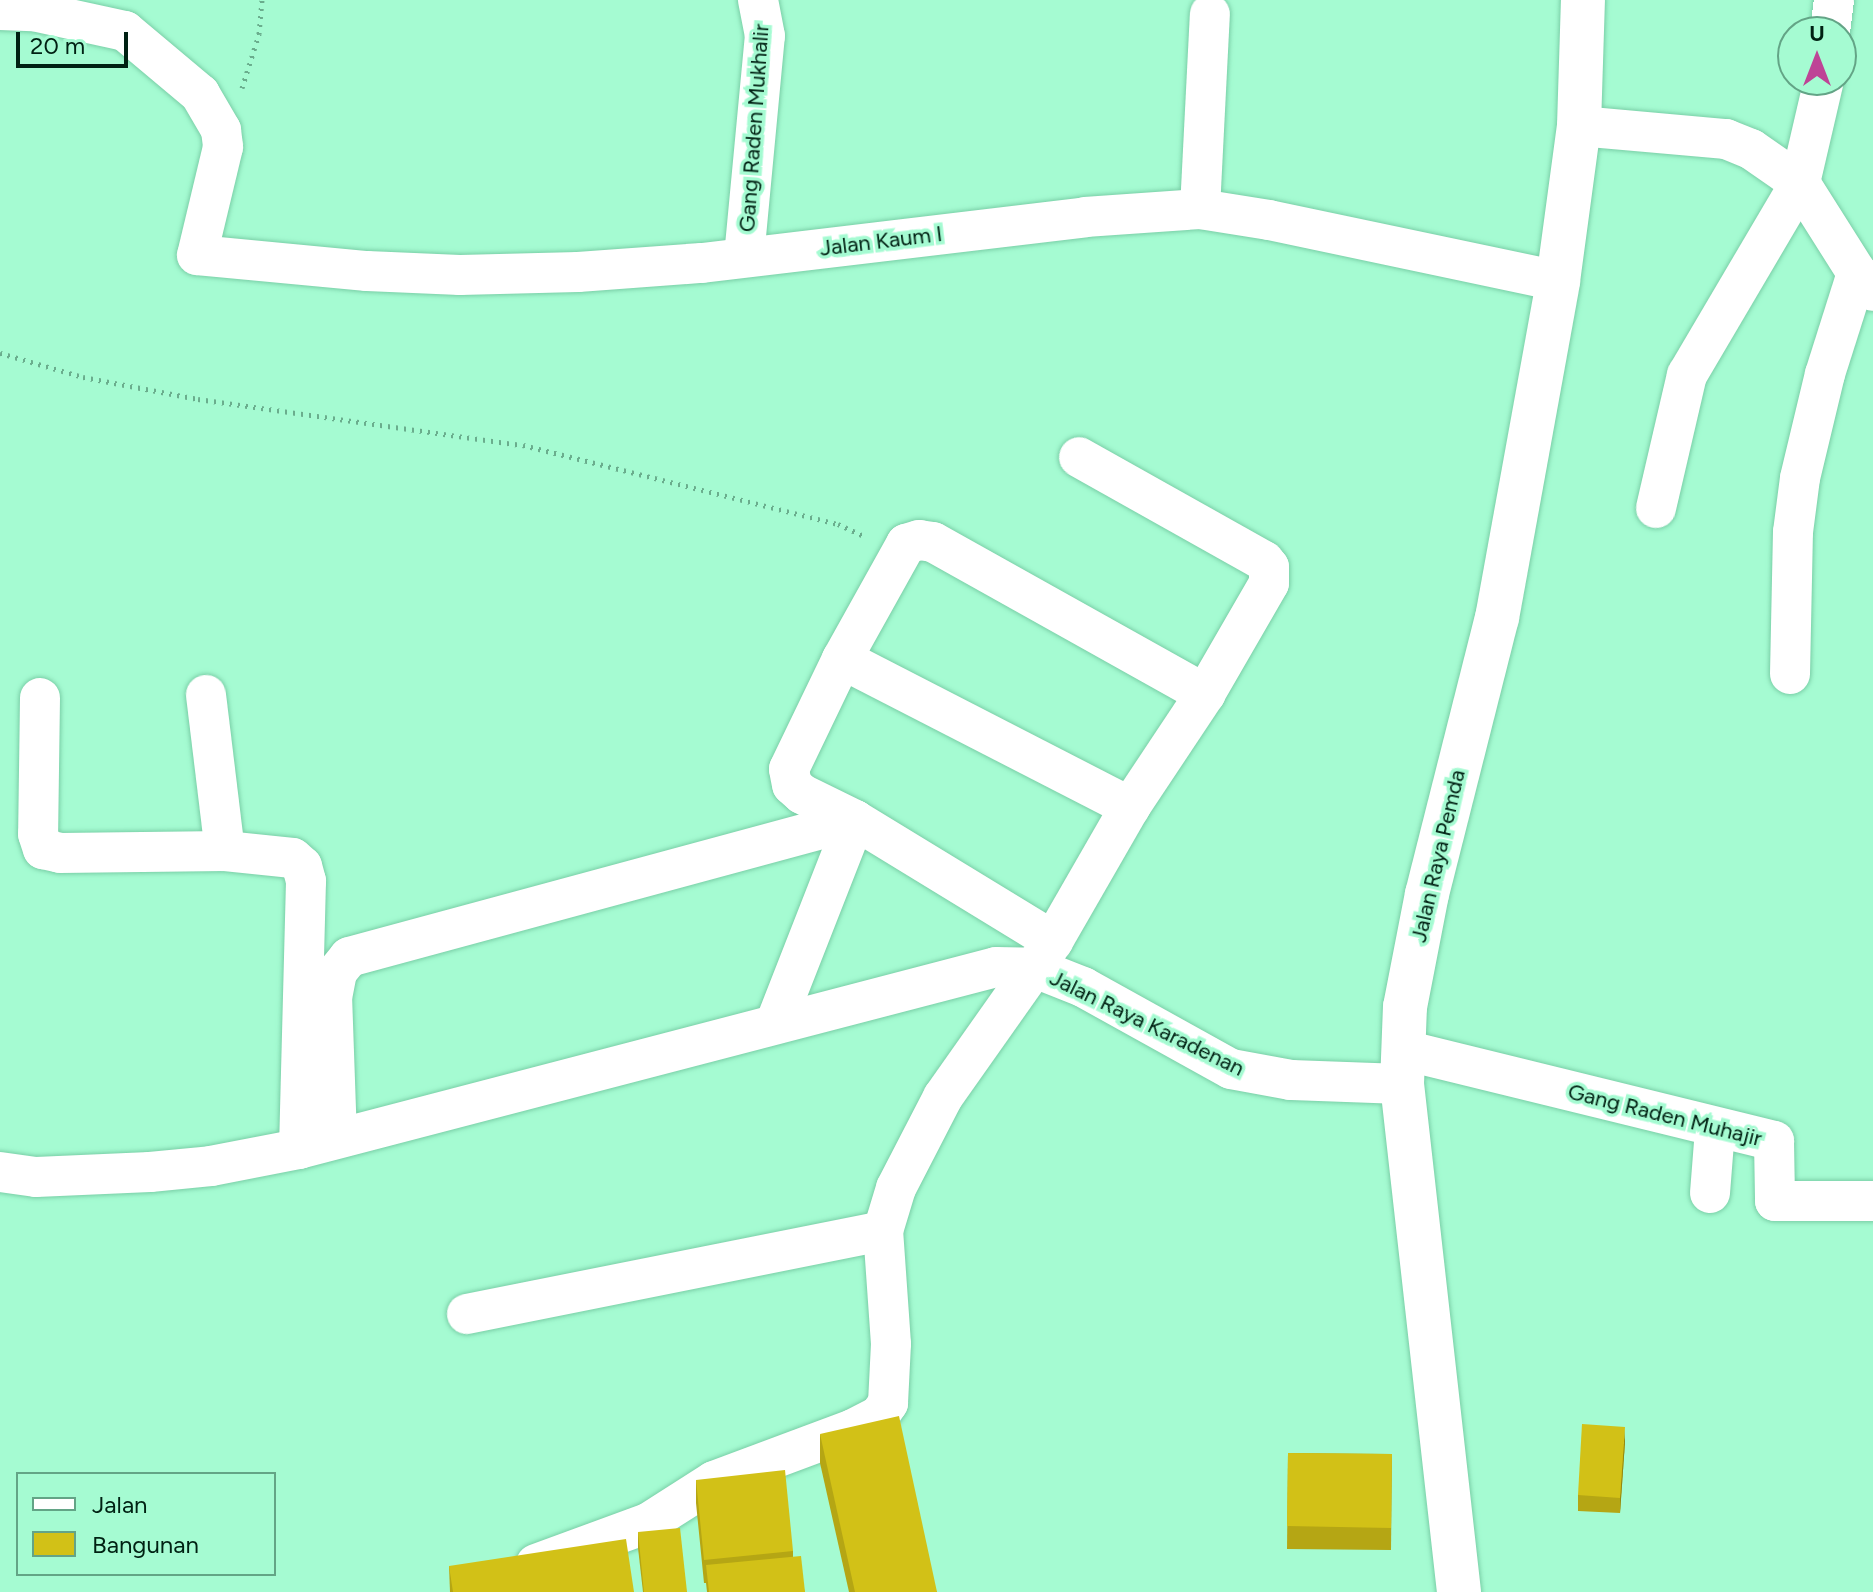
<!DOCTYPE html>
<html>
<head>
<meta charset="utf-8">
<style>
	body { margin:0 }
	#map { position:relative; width:1873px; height:1592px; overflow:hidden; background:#a5fbd2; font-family:Figtree,sans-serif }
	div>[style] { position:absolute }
	.path>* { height:5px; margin-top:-2.5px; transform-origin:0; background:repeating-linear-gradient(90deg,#6aad8d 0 2px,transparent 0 8px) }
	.roads { filter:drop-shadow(0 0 2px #7acfa7) drop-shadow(0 0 2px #7acfa7) }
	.minor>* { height:40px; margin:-20px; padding:0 20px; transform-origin:20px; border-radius:20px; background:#fff }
	.major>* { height:44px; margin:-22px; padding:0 22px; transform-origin:22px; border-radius:22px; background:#fff }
	.wall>* { inset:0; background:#b5a614 }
	.shaded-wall>* { inset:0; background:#938710 }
	.building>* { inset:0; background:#d2c117 }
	span { translate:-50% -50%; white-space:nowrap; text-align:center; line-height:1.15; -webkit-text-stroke:7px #a5fbd2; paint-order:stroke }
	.street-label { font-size:22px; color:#002113 }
	.legend { position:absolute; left:16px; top:1472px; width:260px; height:104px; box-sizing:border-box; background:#a5fbd2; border:2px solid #63a486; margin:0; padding:10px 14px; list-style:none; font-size:24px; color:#002113 }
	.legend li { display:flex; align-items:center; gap:16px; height:40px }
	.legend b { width:40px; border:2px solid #63a486 }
	.north { position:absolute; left:1777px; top:16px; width:80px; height:80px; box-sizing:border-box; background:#a5fbd2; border:2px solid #63a486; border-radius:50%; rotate:0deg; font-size:22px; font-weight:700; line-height:32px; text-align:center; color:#002113 }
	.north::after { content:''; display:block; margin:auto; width:28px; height:36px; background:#be4496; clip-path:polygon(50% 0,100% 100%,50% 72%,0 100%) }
	.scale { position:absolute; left:16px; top:32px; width:112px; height:36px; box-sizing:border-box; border:4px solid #002113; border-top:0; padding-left:10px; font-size:24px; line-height:28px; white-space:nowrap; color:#002113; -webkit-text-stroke:6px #a5fbd2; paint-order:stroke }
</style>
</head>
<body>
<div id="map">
	<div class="path">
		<div style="left:242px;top:88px;width:57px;rotate:-72.5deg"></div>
		<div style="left:259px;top:34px;width:34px;rotate:-85deg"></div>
		<div style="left:0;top:353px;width:86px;rotate:16.1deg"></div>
		<div style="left:83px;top:377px;width:117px;rotate:10.8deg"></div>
		<div style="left:198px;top:399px;width:328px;rotate:8.1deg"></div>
		<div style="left:523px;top:445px;width:325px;rotate:14.1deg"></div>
		<div style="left:838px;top:524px;width:31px;rotate:25deg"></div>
	</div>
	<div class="roads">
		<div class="minor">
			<div style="left:0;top:10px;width:33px;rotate:2deg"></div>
			<div style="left:33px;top:11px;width:94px;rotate:12.3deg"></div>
			<div style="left:125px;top:31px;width:98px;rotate:40deg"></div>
			<div style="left:200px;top:94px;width:42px;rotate:59.7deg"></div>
			<div style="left:221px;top:130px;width:17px;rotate:83deg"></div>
			<div style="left:223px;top:147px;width:111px;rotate:103.5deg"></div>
			<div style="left:197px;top:255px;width:171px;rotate:5.4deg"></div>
			<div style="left:367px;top:271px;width:93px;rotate:2.5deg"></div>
			<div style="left:460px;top:275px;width:118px;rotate:-1.5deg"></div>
			<div style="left:578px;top:272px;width:124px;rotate:-4.2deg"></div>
			<div style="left:702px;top:263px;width:386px;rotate:-6.8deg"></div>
			<div style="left:1085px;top:217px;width:115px;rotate:-4deg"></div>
			<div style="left:1200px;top:209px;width:70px;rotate:9.1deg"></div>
			<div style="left:1269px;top:220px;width:295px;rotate:11.9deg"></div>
			<div style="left:1830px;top:32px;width:32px;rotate:-83deg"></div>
			<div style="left:1579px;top:126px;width:148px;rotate:5.1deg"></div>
			<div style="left:1726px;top:139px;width:27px;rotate:22deg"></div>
			<div style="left:1751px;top:149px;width:60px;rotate:34.8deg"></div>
			<div style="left:1800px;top:183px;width:107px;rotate:57.7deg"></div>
			<div style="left:1857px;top:273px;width:24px;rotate:48deg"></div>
			<div style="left:1200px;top:209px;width:195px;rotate:-87.1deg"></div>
			<div style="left:744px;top:257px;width:222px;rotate:-84.6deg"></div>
			<div style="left:765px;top:36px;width:37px;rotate:-101deg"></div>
			<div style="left:1656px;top:508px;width:137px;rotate:-76.9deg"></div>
			<div style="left:1687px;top:375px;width:223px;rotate:-59.5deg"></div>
			<div style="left:1800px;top:183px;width:106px;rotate:-76.9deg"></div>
			<div style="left:842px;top:659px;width:324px;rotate:27.2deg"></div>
			<div style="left:1790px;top:674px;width:142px;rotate:-88.8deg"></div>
			<div style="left:1793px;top:532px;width:54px;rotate:-82.6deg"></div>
			<div style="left:1800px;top:478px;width:107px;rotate:-76.5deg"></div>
			<div style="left:1825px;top:374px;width:106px;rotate:-72.4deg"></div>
			<div style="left:206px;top:695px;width:157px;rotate:83.1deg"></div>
			<div style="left:40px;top:698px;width:136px;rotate:90.8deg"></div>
			<div style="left:38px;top:834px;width:16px;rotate:72deg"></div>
			<div style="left:43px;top:849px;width:17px;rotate:13deg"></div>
			<div style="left:60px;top:853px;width:165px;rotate:-0.7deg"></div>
			<div style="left:225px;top:851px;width:68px;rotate:5.9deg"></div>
			<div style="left:293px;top:858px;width:12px;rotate:42deg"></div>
			<div style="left:302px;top:866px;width:16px;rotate:75deg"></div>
			<div style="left:306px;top:881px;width:268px;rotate:91.5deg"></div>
			<div style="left:775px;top:1024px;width:219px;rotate:-68.6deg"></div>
			<div style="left:855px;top:820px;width:59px;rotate:-153.9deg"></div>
			<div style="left:802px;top:794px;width:13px;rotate:-138deg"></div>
			<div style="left:792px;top:785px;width:16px;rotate:-101deg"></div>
			<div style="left:789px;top:769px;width:122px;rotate:-64.3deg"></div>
			<div style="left:842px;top:659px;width:132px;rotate:-60.9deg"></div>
			<div style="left:906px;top:544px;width:14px;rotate:-17deg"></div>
			<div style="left:919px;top:540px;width:14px;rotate:8deg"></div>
			<div style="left:933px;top:542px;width:312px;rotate:29.2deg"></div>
			<div style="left:1404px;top:1050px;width:381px;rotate:13.8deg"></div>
			<div style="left:1774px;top:1141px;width:60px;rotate:89deg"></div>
			<div style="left:1775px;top:1201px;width:98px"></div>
			<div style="left:337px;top:1138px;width:140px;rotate:-92deg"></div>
			<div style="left:332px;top:998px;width:26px;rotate:-79deg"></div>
			<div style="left:337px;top:972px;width:19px;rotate:-51deg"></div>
			<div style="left:349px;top:957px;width:524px;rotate:-15.15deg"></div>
			<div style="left:855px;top:820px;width:232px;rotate:31.4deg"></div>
			<div style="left:0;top:1172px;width:36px;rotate:8deg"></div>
			<div style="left:36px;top:1177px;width:114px;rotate:-2.5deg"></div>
			<div style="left:150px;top:1172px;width:61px;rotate:-5.6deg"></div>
			<div style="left:211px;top:1166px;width:90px;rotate:-10.9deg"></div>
			<div style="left:299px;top:1149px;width:720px;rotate:-14.63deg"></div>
			<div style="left:996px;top:967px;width:39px;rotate:1deg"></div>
			<div style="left:1035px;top:968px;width:52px;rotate:21.6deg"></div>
			<div style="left:1083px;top:987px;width:169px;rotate:29deg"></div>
			<div style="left:1231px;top:1069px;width:61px;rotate:10.4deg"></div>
			<div style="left:1291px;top:1080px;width:111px;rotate:2.1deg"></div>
			<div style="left:1710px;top:1193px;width:64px;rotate:-85.5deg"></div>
			<div style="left:467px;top:1314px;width:424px;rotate:-11.3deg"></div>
			<div style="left:536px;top:1564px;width:119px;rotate:-20.1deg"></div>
			<div style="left:648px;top:1523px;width:78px;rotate:-32.5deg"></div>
			<div style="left:714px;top:1481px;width:148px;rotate:-20.5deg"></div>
			<div style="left:853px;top:1429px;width:29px;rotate:-27deg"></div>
			<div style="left:879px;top:1416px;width:16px;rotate:-55deg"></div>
			<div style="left:888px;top:1403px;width:59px;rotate:-87.1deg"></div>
			<div style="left:891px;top:1344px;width:113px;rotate:-94deg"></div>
			<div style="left:883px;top:1231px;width:45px;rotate:-73.2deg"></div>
			<div style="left:896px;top:1188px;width:102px;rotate:-62.7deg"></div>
			<div style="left:943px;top:1097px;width:191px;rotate:-54.8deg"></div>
			<div style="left:1053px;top:941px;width:155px;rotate:-60.1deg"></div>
			<div style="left:1130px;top:807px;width:136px;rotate:-56.4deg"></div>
			<div style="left:1205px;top:694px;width:128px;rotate:-60deg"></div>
			<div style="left:1269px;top:583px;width:16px;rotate:-90deg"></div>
			<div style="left:1269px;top:567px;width:8px;rotate:-130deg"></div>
			<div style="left:1264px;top:561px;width:212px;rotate:-150.7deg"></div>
		</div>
		<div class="major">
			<div style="left:1459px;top:1592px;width:511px;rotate:-96.4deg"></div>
			<div style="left:1402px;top:1084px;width:77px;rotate:-87.8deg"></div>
			<div style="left:1405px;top:1007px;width:115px;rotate:-79deg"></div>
			<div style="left:1427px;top:894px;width:285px;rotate:-75.8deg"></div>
			<div style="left:1497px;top:618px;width:342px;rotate:-79.7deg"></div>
			<div style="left:1558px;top:281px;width:156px;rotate:-82.3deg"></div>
			<div style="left:1579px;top:126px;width:126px;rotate:-88.2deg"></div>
		</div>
	</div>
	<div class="wall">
		<div style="clip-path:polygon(820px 1434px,937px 1592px,849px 1592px,820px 1463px)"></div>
		<div style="clip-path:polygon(1625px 1442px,1620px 1513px,1578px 1511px,1578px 1495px)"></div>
		<div style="clip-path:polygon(1288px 1453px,1392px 1454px,1391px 1550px,1287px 1549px)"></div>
		<div style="clip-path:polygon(696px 1480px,793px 1551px,793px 1557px,805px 1592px,707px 1592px,706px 1583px,704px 1583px,696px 1503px)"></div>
		<div style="clip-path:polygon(638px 1532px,687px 1592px,643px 1592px,638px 1548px)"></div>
		<div style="clip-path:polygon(449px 1566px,634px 1592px,450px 1592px)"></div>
	</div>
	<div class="shaded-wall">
		<div style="clip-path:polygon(1625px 1427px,1625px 1442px,1620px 1513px,1620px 1498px)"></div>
	</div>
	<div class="building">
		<div style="clip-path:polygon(899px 1416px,937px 1592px,855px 1592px,820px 1434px)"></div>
		<div style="clip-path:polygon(1582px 1424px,1625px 1427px,1620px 1498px,1578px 1495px)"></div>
		<div style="clip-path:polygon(1288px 1453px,1392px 1454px,1391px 1528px,1287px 1526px)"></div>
		<div style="clip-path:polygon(785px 1470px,793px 1551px,704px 1560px,696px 1480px)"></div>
		<div style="clip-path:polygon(680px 1528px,687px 1592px,644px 1592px,638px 1532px)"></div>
		<div style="clip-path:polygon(626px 1539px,634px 1592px,453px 1592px,449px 1566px)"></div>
		<div style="clip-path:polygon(801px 1556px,805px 1592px,709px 1592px,706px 1565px)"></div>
	</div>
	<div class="street-label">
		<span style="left:754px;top:128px;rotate:-86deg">Gang Raden Mukhalir</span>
		<span style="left:881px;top:241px;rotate:-7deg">Jalan Kaum I</span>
		<span style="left:1438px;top:856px;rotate:-77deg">Jalan Raya Pemda</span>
		<span style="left:1147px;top:1023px;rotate:26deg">Jalan Raya Karadenan</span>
		<span style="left:1665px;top:1115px;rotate:14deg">Gang Raden Muhajir</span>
	</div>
	<ul class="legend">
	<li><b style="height:10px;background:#fff"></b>Jalan</li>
	<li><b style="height:22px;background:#d2c117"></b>Bangunan</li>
	</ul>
	<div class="north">U</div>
	<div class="scale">20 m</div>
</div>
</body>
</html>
